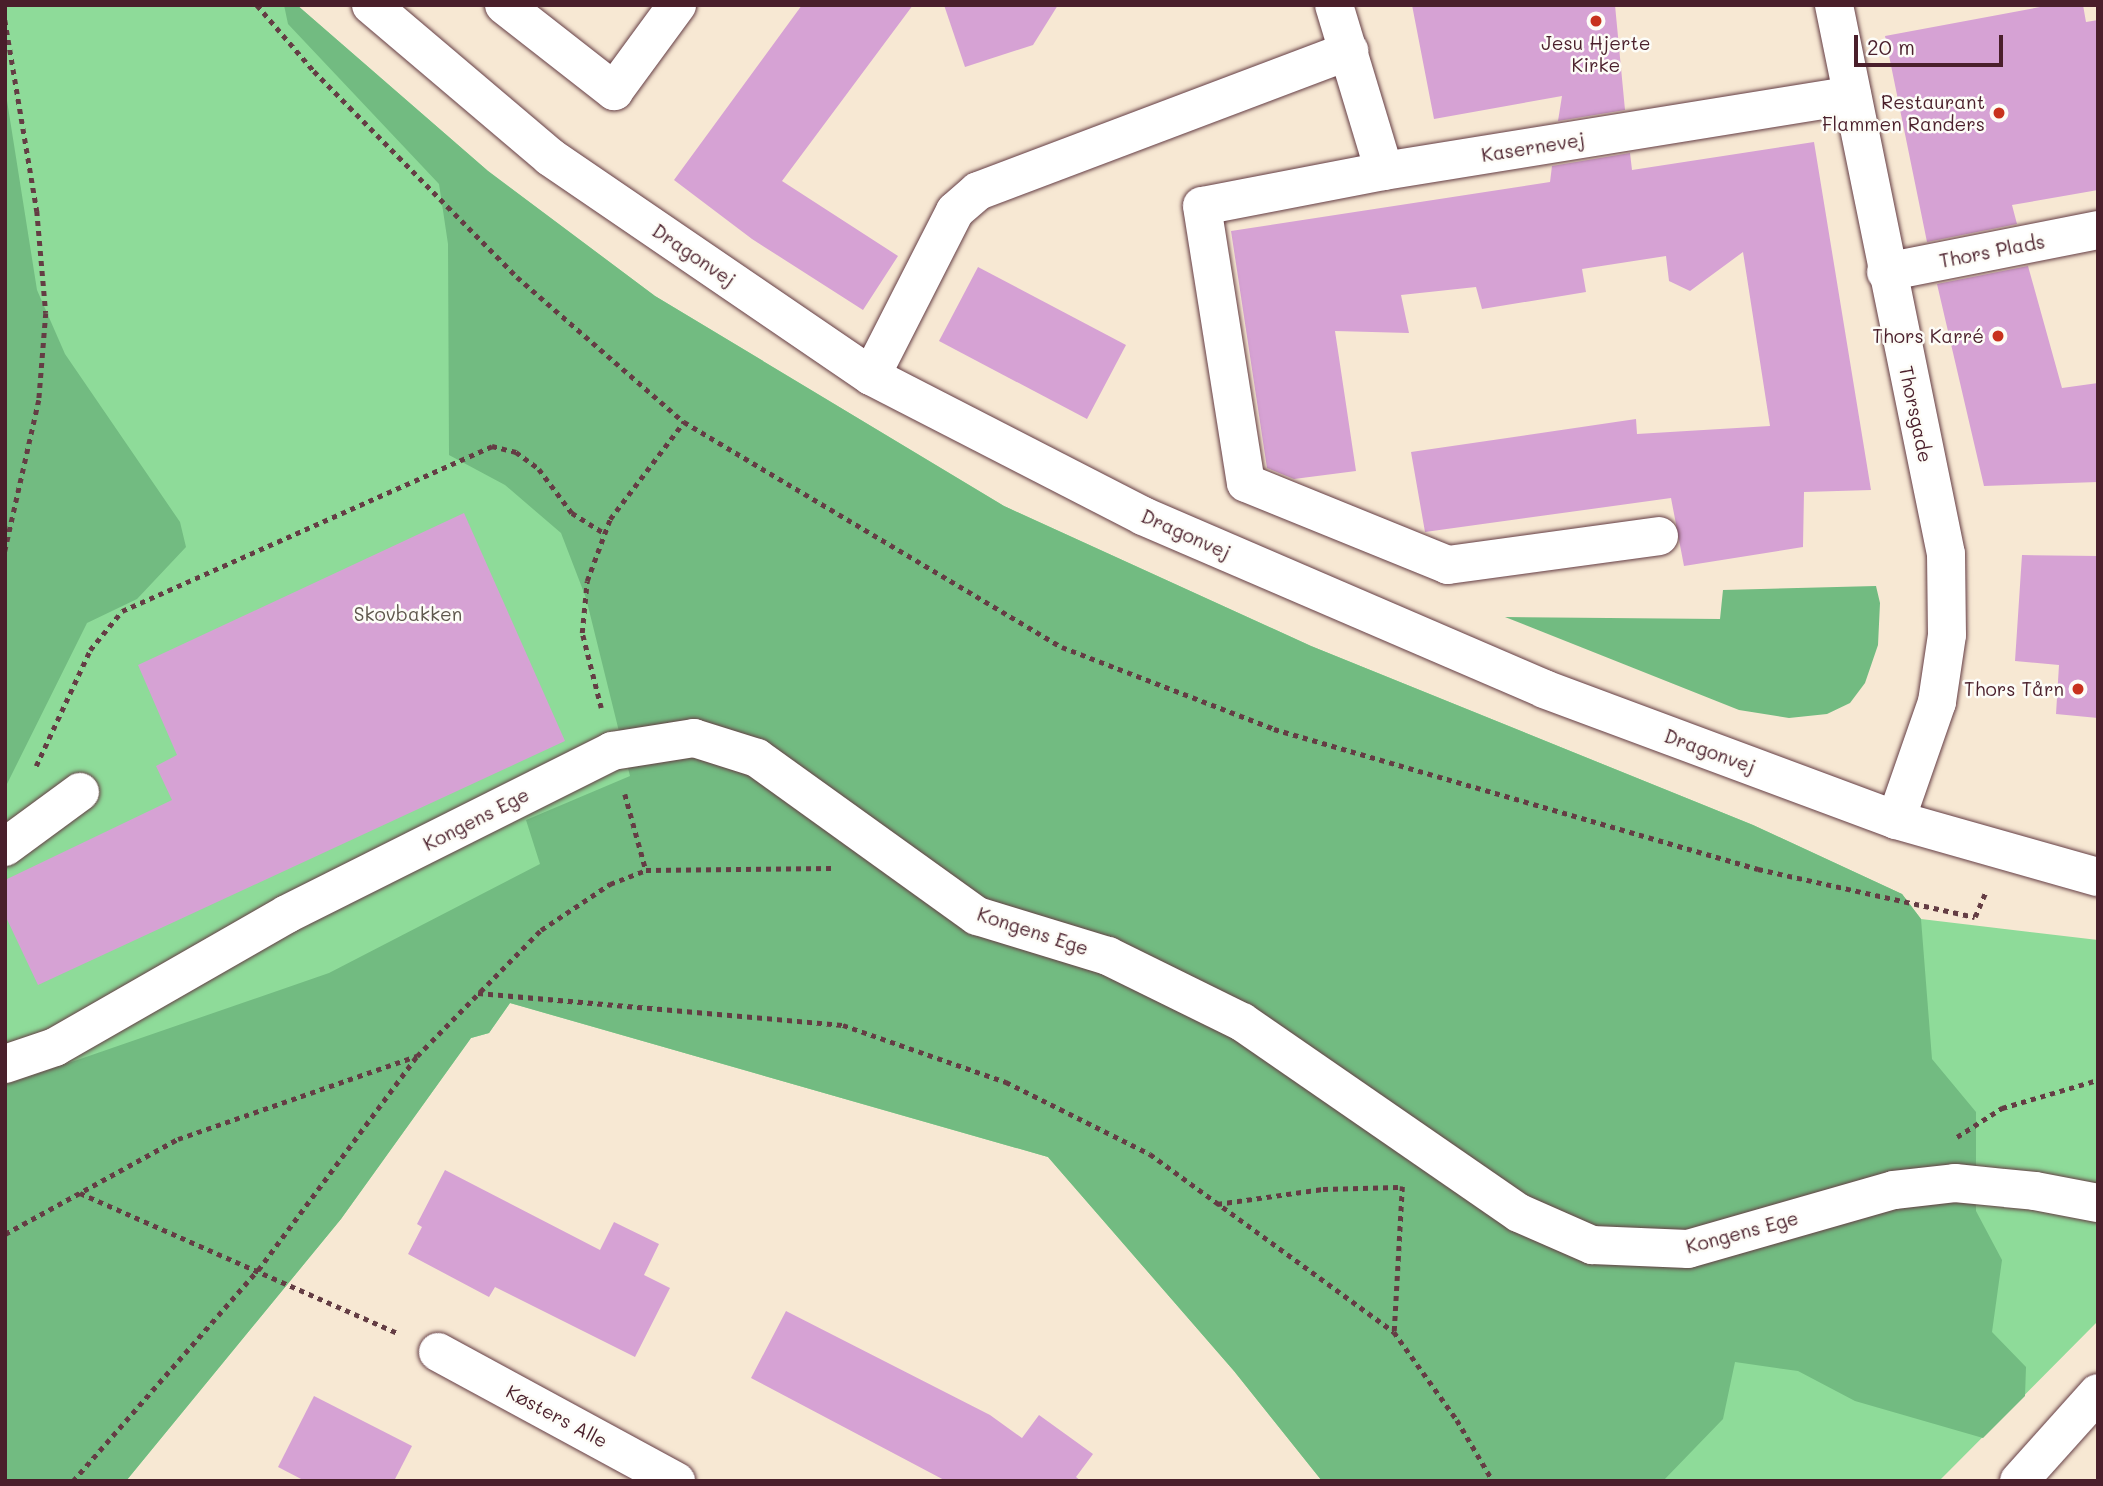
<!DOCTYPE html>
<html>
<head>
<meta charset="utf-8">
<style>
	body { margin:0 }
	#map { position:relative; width:2103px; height:1486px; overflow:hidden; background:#f7e8d3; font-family:Mali,sans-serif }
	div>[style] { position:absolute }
	.green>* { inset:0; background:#8edb99 }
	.forest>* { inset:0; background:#72bb81 }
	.building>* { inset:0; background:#d6a2d4 }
	.path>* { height:4.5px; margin-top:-2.25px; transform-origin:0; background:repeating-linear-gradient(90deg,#643d44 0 5px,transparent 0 10px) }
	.roads { filter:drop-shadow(0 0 2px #643d44) drop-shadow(0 0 2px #643d44) }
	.minor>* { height:38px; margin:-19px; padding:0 19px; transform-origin:19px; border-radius:19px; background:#fff }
	.major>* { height:38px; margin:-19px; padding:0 19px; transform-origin:19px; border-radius:19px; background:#fff }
	.dots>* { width:19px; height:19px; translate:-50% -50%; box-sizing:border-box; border:4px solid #fdfcf7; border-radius:50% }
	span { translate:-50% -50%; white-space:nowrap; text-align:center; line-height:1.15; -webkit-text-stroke:5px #fdfcf7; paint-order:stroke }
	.poi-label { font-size:19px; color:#4a1f2b }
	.right { translate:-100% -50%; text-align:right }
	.street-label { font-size:19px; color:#4a1f2b }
	.park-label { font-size:19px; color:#5e574c }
	.frame { position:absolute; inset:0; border:7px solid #4a1f2b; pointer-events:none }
	.scale { position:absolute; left:1854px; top:35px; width:149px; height:32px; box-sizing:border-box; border:4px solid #4a1f2b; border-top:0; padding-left:9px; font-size:21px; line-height:24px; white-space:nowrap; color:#4a1f2b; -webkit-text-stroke:5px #fdfcf7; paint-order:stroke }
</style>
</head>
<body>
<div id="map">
	<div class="green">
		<div style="clip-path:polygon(5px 5px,297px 5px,488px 171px,655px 296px,1004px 506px,1311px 646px,1753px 825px,1902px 894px,1921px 919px,2098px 940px,2098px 1321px,1939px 1481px,1322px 1481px,1234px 1371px,1048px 1157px,510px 1003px,489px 1033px,471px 1038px,341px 1219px,126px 1481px,5px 1481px)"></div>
	</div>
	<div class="forest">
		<div style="clip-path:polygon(284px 5px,297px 5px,488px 171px,655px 296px,1004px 506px,1311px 646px,1753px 825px,1902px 894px,1921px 919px,1932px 1059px,1976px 1112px,1976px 1211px,2002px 1260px,1992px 1332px,2026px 1367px,2025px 1396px,1983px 1438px,1855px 1401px,1798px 1371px,1735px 1362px,1723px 1419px,1663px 1481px,1322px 1481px,1234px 1371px,1048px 1157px,510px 1003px,489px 1033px,471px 1038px,341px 1219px,126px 1481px,5px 1481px,5px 1085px,329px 973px,540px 864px,526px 820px,630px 776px,586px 598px,561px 533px,505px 485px,449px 455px,448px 244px,439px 184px,288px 24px)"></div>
		<div style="clip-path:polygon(5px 88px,37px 290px,65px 354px,180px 522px,186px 547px,137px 599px,87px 623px,5px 788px)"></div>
		<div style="clip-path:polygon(1876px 586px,1880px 603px,1878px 645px,1865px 683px,1850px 703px,1827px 714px,1789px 718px,1739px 710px,1505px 617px,1720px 619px,1723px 590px)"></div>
	</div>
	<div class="building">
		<div style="clip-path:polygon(802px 5px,913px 5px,782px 181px,898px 256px,863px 310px,752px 239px,674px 180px)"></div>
		<div style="clip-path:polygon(944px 5px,1058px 5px,1033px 45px,965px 67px)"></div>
		<div style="clip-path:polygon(1412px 5px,1615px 5px,1625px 110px,1558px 121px,1562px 96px,1434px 119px)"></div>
		<div style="clip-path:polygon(2051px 5px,2083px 5px,2086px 22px,2098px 20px,2098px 190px,2012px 205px,2017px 224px,1927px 242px,1885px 36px)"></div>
		<div style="clip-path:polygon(1814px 142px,1871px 490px,1804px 492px,1803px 547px,1684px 566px,1671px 498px,1425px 532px,1411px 452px,1636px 419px,1637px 434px,1770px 426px,1743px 252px,1690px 291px,1669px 281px,1666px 256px,1582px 269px,1586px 292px,1482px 309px,1476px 287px,1401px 295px,1409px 333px,1335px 331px,1356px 471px,1294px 479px,1267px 468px,1231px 231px,1550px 182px,1552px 166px,1630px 153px,1632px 170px)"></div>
		<div style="clip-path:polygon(2028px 266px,2062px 388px,2098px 383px,2098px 482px,1984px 486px,1937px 284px)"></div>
		<div style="clip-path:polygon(978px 267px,1126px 345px,1087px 419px,939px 341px)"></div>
		<div style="clip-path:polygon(464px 513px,565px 741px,38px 985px,5px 915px,5px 880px,172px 800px,156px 766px,177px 755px,138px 665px)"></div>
		<div style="clip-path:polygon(2022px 555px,2098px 556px,2098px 718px,2056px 714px,2059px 665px,2015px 661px)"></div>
		<div style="clip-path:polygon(445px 1170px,600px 1250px,614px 1222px,659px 1244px,644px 1275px,670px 1288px,635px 1357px,495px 1287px,489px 1297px,408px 1254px,422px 1227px,417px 1224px)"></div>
		<div style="clip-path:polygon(786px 1311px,990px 1415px,1022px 1438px,1039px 1415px,1093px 1454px,1076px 1477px,1081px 1481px,946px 1481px,751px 1378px)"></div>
		<div style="clip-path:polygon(314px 1396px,412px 1446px,394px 1481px,305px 1481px,278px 1467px)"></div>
	</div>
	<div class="path">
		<div style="left:257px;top:5px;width:87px;rotate:49.2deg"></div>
		<div style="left:314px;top:71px;width:289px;rotate:45.4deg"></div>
		<div style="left:517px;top:277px;width:221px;rotate:41deg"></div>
		<div style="left:684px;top:422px;width:440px;rotate:30.8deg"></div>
		<div style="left:1062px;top:647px;width:227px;rotate:21.1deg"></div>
		<div style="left:1274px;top:729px;width:504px;rotate:16.13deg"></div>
		<div style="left:1758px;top:869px;width:222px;rotate:12.5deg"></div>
		<div style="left:1975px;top:917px;width:26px;rotate:-67deg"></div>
		<div style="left:5px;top:20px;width:194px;rotate:80.5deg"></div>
		<div style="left:37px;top:211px;width:102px;rotate:85deg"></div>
		<div style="left:46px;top:313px;width:87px;rotate:94.6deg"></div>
		<div style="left:39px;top:400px;width:155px;rotate:102.7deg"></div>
		<div style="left:601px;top:708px;width:77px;rotate:-104.2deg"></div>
		<div style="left:582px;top:633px;width:52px;rotate:-84.5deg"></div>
		<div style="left:587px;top:581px;width:66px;rotate:-69.6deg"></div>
		<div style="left:610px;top:519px;width:122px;rotate:-52.7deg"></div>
		<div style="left:36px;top:766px;width:128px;rotate:-65deg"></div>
		<div style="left:90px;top:650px;width:50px;rotate:-50.6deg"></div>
		<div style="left:122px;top:611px;width:405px;rotate:-24deg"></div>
		<div style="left:492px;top:446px;width:25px;rotate:14deg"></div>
		<div style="left:516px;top:452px;width:29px;rotate:36deg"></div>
		<div style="left:539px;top:469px;width:55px;rotate:53.1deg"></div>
		<div style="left:572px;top:513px;width:39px;rotate:32deg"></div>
		<div style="left:625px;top:794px;width:79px;rotate:74.6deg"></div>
		<div style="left:478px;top:993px;width:366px;rotate:5deg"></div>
		<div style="left:843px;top:1025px;width:173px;rotate:19.3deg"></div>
		<div style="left:1006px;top:1082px;width:161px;rotate:26.6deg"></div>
		<div style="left:1150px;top:1154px;width:302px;rotate:36.1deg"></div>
		<div style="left:1394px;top:1332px;width:108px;rotate:54.4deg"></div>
		<div style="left:1457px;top:1420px;width:71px;rotate:59.5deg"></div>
		<div style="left:1957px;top:1137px;width:54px;rotate:-32.8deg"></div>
		<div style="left:2002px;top:1108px;width:100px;rotate:-16.3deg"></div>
		<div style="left:80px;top:1193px;width:349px;rotate:23.8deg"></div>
		<div style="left:1217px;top:1204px;width:107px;rotate:-8.1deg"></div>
		<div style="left:1323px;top:1189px;width:75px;rotate:-1.5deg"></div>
		<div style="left:5px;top:1234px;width:197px;rotate:-28.8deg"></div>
		<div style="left:178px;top:1139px;width:253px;rotate:-19.2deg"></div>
		<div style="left:1394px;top:1331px;width:145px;rotate:-86.8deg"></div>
		<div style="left:73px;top:1481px;width:281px;rotate:-48.8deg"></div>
		<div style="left:258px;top:1270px;width:267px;rotate:-53.4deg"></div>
		<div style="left:417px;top:1056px;width:177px;rotate:-45.5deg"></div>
		<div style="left:541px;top:930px;width:83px;rotate:-33.7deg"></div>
		<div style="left:610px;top:884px;width:39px;rotate:-21deg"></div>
		<div style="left:646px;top:870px;width:186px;rotate:-0.6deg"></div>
	</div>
	<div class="roads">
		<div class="minor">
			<div style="left:504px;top:5px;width:140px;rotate:38deg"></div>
			<div style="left:614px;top:91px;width:107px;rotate:-53.8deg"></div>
			<div style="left:1334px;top:5px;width:173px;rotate:73.2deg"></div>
			<div style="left:1384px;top:171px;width:474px;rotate:-9.2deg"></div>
			<div style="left:1834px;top:5px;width:560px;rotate:78.47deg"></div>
			<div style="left:1946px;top:554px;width:81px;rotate:89.3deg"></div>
			<div style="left:1947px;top:635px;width:68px;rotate:98.5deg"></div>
			<div style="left:1937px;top:702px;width:125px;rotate:109.2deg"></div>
			<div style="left:1384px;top:171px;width:185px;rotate:169.1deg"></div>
			<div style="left:1202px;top:206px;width:280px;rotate:81deg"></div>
			<div style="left:1246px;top:483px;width:218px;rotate:22.1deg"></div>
			<div style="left:1448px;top:565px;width:213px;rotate:-7.8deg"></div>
			<div style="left:1886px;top:272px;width:216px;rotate:-11.2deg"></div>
			<div style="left:871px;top:376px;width:185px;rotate:-63deg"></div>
			<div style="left:955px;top:211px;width:30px;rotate:-41deg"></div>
			<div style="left:978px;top:191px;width:397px;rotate:-20.7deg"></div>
			<div style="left:5px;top:847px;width:93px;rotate:-36.3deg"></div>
			<div style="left:5px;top:1064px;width:53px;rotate:-18.8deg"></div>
			<div style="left:55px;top:1047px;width:267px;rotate:-29.8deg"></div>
			<div style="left:287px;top:914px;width:364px;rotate:-26.6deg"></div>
			<div style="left:612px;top:751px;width:83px;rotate:-9deg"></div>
			<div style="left:694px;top:738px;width:66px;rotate:17.6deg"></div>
			<div style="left:757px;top:758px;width:271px;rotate:35.7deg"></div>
			<div style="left:977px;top:916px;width:137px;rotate:17deg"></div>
			<div style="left:1108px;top:956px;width:149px;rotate:26.2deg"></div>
			<div style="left:1242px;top:1022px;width:336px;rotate:34.6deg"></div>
			<div style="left:1519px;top:1213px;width:80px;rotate:23.7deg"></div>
			<div style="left:1592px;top:1245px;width:96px;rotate:2.4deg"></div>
			<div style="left:1688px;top:1249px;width:214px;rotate:-16deg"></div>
			<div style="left:1894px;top:1190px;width:61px;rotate:-6.5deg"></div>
			<div style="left:1955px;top:1183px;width:80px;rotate:5.7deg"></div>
			<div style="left:2035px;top:1191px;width:64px;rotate:10.8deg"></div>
			<div style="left:438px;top:1352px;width:271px;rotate:28.5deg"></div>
			<div style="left:2019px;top:1481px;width:118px;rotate:-48.1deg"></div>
		</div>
		<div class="major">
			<div style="left:371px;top:5px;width:235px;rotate:40.3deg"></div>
			<div style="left:550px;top:157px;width:389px;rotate:34.3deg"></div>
			<div style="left:871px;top:376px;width:306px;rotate:27.2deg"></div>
			<div style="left:1143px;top:516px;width:437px;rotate:23.3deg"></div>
			<div style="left:1544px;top:689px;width:376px;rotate:20.4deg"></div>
			<div style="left:1896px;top:820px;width:210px;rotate:15.8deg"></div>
		</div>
	</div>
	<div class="dots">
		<div style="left:1596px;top:21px;background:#c8321e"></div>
		<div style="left:1999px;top:113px;background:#c8321e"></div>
		<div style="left:1998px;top:336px;background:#c8321e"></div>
		<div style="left:2078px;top:689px;background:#c8321e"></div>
	</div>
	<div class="poi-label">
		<span style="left:1596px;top:54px">Jesu Hjerte<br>Kirke</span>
		<span class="right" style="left:1985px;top:113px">Restaurant<br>Flammen Randers</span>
		<span class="right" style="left:1984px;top:336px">Thors Karré</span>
		<span class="right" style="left:2064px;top:689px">Thors Tårn</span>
	</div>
	<div class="street-label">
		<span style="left:1533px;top:147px;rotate:-9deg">Kasernevej</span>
		<span style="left:1992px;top:251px;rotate:-11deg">Thors Plads</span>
		<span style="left:694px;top:255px;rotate:34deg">Dragonvej</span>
		<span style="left:1916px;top:414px;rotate:78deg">Thorsgade</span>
		<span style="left:1186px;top:534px;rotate:24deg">Dragonvej</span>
		<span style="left:1710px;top:751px;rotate:20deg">Dragonvej</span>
		<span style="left:476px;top:819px;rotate:-27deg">Kongens Ege</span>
		<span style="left:1033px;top:931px;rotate:18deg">Kongens Ege</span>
		<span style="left:1742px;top:1232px;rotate:-15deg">Kongens Ege</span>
		<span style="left:557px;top:1416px;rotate:28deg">Køsters Alle</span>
	</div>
	<div class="park-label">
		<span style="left:408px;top:614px">Skovbakken</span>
	</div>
	<div class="frame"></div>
	<div class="scale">20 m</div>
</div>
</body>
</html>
